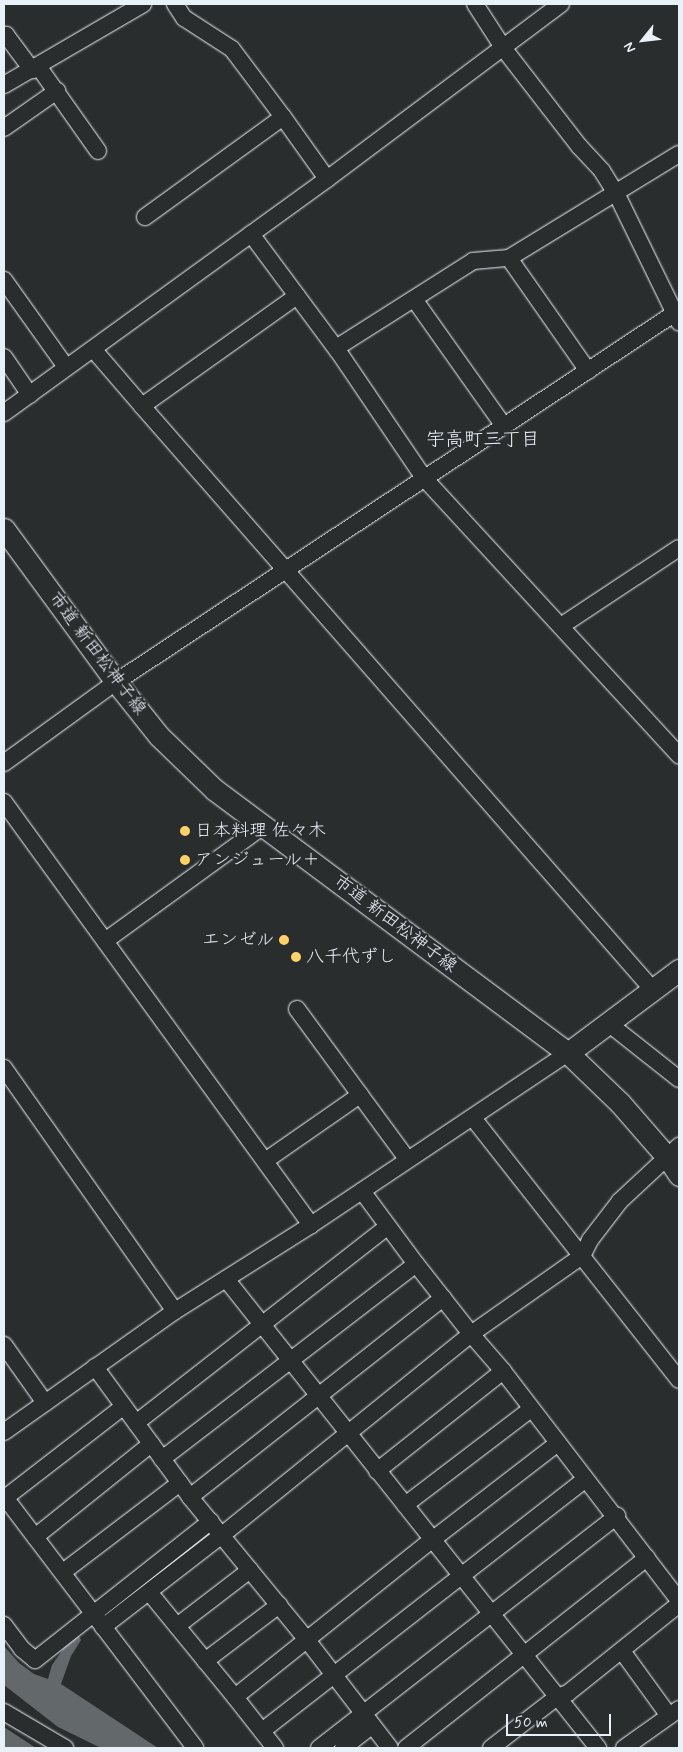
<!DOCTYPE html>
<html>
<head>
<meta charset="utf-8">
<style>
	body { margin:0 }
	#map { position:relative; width:683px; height:1752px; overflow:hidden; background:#2a2d2e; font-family:Mynerve,"Klee One",sans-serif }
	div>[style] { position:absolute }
	.water>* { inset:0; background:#63686b }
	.roads { filter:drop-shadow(0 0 1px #e8f1f8) drop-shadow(0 0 1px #e8f1f8) }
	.minor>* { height:16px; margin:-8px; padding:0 8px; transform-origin:8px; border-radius:8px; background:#2a2d2e }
	.tertiary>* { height:21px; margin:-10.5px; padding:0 10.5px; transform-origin:10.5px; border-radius:10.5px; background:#2a2d2e }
	.dots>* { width:14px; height:14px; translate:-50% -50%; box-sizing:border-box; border:2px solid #2a2d2e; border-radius:50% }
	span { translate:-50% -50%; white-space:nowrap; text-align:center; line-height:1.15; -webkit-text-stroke:4px #2a2d2e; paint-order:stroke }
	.street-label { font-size:18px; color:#e8f1f8 }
	.poi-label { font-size:18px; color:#e8f1f8 }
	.left { translate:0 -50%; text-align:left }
	.right { translate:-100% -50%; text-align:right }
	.neighbourhood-label { font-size:19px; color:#e8f1f8 }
	.frame { position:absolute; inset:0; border:5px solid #e8f1f8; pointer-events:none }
	.north { position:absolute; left:618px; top:15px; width:50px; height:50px; -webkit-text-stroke:4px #2a2d2e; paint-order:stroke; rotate:241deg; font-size:14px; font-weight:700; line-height:20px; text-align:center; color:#e8f1f8 }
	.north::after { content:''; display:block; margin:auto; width:18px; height:22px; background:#e8f1f8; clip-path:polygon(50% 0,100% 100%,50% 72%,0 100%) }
	.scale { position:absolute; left:506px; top:1714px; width:105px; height:22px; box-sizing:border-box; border:2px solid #e8f1f8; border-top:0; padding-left:6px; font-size:15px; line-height:18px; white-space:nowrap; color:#e8f1f8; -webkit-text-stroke:4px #2a2d2e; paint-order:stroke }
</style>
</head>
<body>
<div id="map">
	<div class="water">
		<div style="clip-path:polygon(78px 1634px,81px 1640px,71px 1656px,61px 1684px,158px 1748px,101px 1748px,58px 1727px,4px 1685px,4px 1646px,19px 1663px,34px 1674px,48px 1679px,52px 1665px,68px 1642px)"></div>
		<div style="clip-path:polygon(4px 1727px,36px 1748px,4px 1748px)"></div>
	</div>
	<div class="roads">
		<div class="minor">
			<div style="left:475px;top:4px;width:54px;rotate:57.2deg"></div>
			<div style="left:504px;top:49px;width:123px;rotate:52.3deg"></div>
			<div style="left:579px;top:146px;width:34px;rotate:47deg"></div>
			<div style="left:602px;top:171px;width:26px;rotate:58deg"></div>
			<div style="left:616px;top:193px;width:144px;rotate:64deg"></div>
			<div style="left:4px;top:37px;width:3px;rotate:-45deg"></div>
			<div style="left:6px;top:35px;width:44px;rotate:53.4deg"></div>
			<div style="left:38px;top:66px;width:104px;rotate:54.8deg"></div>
			<div style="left:4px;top:85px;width:161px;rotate:-30.2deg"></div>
			<div style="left:283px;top:117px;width:76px;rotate:54.6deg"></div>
			<div style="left:4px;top:128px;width:65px;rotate:-34.9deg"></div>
			<div style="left:145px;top:217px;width:170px;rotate:-35.9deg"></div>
			<div style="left:283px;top:117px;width:85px;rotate:-126.9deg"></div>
			<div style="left:232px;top:49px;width:57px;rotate:-147.1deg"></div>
			<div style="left:184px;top:18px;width:17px;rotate:-123deg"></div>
			<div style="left:251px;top:234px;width:146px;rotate:53.4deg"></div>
			<div style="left:338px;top:351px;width:153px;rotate:55.9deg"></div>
			<div style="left:424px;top:478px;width:377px;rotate:47.4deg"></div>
			<div style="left:509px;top:258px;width:138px;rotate:55deg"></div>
			<div style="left:4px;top:280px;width:107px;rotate:54.5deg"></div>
			<div style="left:414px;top:299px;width:156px;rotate:54.7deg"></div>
			<div style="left:336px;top:348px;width:162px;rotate:-32.4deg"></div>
			<div style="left:473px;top:261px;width:36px;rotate:-5deg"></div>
			<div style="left:509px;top:258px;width:199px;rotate:-31.5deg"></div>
			<div style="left:93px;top:349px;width:75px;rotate:49.3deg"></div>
			<div style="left:142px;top:406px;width:190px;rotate:-35.4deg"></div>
			<div style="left:4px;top:357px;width:46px;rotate:55.6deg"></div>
			<div style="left:142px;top:406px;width:776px;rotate:48.81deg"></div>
			<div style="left:4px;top:413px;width:399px;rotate:-35.9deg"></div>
			<div style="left:327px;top:179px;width:292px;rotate:-36.8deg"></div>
			<div style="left:561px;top:626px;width:141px;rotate:-33.5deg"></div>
			<div style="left:4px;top:763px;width:138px;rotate:-35.9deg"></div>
			<div style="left:116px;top:682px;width:670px;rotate:-33.43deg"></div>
			<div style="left:4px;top:802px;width:523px;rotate:54.03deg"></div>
			<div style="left:105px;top:941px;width:195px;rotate:-36deg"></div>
			<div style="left:297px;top:1009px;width:186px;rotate:53.7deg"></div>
			<div style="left:608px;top:1023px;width:90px;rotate:38.3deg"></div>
			<div style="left:4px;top:1068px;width:297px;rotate:54.9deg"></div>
			<div style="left:473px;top:1118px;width:333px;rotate:51.8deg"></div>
			<div style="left:265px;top:1161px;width:116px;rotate:-34.8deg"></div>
			<div style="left:362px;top:1191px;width:91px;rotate:53.5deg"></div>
			<div style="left:416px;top:1264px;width:89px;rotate:51.8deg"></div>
			<div style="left:471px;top:1334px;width:49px;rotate:49.1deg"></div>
			<div style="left:503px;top:1371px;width:289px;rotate:52.5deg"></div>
			<div style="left:226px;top:1279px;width:599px;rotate:51.58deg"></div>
			<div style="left:4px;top:1345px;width:71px;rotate:54.7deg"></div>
			<div style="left:95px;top:1367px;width:161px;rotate:53.8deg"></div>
			<div style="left:190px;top:1497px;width:185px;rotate:50.7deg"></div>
			<div style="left:307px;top:1640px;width:136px;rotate:52.5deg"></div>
			<div style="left:136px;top:1423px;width:318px;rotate:-38deg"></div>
			<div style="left:4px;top:1432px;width:209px;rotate:-35.3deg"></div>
			<div style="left:175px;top:1311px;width:161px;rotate:-32.3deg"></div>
			<div style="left:311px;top:1225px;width:309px;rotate:-33.8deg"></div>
			<div style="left:162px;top:1459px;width:320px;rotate:-37.5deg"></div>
			<div style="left:377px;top:1471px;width:161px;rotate:-38.4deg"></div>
			<div style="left:4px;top:1496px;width:316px;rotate:52.8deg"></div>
			<div style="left:190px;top:1497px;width:322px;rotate:-38.2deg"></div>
			<div style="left:5px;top:1498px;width:150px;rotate:-37.7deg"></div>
			<div style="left:405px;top:1505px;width:158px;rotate:-37.3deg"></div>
			<div style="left:35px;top:1537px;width:149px;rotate:-38.7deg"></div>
			<div style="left:63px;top:1572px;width:147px;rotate:-37.3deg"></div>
			<div style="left:149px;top:1592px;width:136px;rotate:50.7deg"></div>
			<div style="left:235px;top:1697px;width:252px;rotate:-38.6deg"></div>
			<div style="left:432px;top:1540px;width:159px;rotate:-37.6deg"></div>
			<div style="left:4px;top:1625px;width:30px;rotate:53deg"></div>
			<div style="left:22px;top:1649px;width:17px;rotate:40deg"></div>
			<div style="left:35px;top:1660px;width:224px;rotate:-38.3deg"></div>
			<div style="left:177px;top:1626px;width:92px;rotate:-37.5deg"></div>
			<div style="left:103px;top:1627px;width:150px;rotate:-37.7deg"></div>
			<div style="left:222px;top:1535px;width:320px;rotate:-38.9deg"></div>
			<div style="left:471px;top:1334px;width:136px;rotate:-35.1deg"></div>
			<div style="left:582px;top:1256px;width:18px;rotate:-63deg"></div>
			<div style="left:590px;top:1240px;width:49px;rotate:-52.4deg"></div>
			<div style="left:620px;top:1201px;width:81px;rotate:-43deg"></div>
			<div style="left:622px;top:1651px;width:80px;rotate:54.1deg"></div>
			<div style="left:205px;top:1661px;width:93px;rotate:-37.1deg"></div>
			<div style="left:235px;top:1697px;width:65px;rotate:51.9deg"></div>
			<div style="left:4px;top:1712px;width:71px;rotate:30.5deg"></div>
			<div style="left:262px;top:1731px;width:410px;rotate:-37.9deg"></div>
			<div style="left:319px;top:1748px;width:378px;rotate:-37.9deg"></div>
			<div style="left:343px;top:1748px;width:36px;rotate:-38deg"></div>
			<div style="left:406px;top:1748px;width:307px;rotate:-38.3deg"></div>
			<div style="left:491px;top:1748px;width:83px;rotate:-37.7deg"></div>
			<div style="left:557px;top:1697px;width:12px;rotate:-20deg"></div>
			<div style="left:568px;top:1693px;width:142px;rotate:-38.7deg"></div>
			<div style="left:624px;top:1748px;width:67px;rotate:-35.3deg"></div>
		</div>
		<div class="tertiary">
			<div style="left:4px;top:529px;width:190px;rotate:53.8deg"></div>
			<div style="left:116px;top:682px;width:69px;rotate:51.5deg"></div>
			<div style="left:159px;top:736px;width:78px;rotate:44deg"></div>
			<div style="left:215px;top:790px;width:440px;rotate:36.7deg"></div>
			<div style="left:568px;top:1053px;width:72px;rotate:43.9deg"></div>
			<div style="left:620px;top:1103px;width:72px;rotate:49deg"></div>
			<div style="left:667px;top:1157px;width:22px;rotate:56deg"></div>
			<div style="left:568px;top:1053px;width:139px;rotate:-36.8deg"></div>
		</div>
	</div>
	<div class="dots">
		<div style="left:185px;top:831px;background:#ffd166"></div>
		<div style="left:185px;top:860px;background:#ffd166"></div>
		<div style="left:284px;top:940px;background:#ffd166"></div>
		<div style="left:296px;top:957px;background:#ffd166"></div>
	</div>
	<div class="street-label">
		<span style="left:97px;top:654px;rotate:53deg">市道 新田松神子線</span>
		<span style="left:395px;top:924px;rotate:37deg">市道 新田松神子線</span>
	</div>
	<div class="poi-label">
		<span class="left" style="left:195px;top:831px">日本料理 佐々木</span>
		<span class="left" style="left:195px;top:860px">アンジュール＋</span>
		<span class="right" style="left:274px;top:940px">エンゼル</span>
		<span class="left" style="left:306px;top:957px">八千代ずし</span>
	</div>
	<div class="neighbourhood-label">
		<span style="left:483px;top:440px">宇高町三丁目</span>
	</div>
	<div class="frame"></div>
	<div class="north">N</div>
	<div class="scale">50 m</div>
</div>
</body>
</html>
